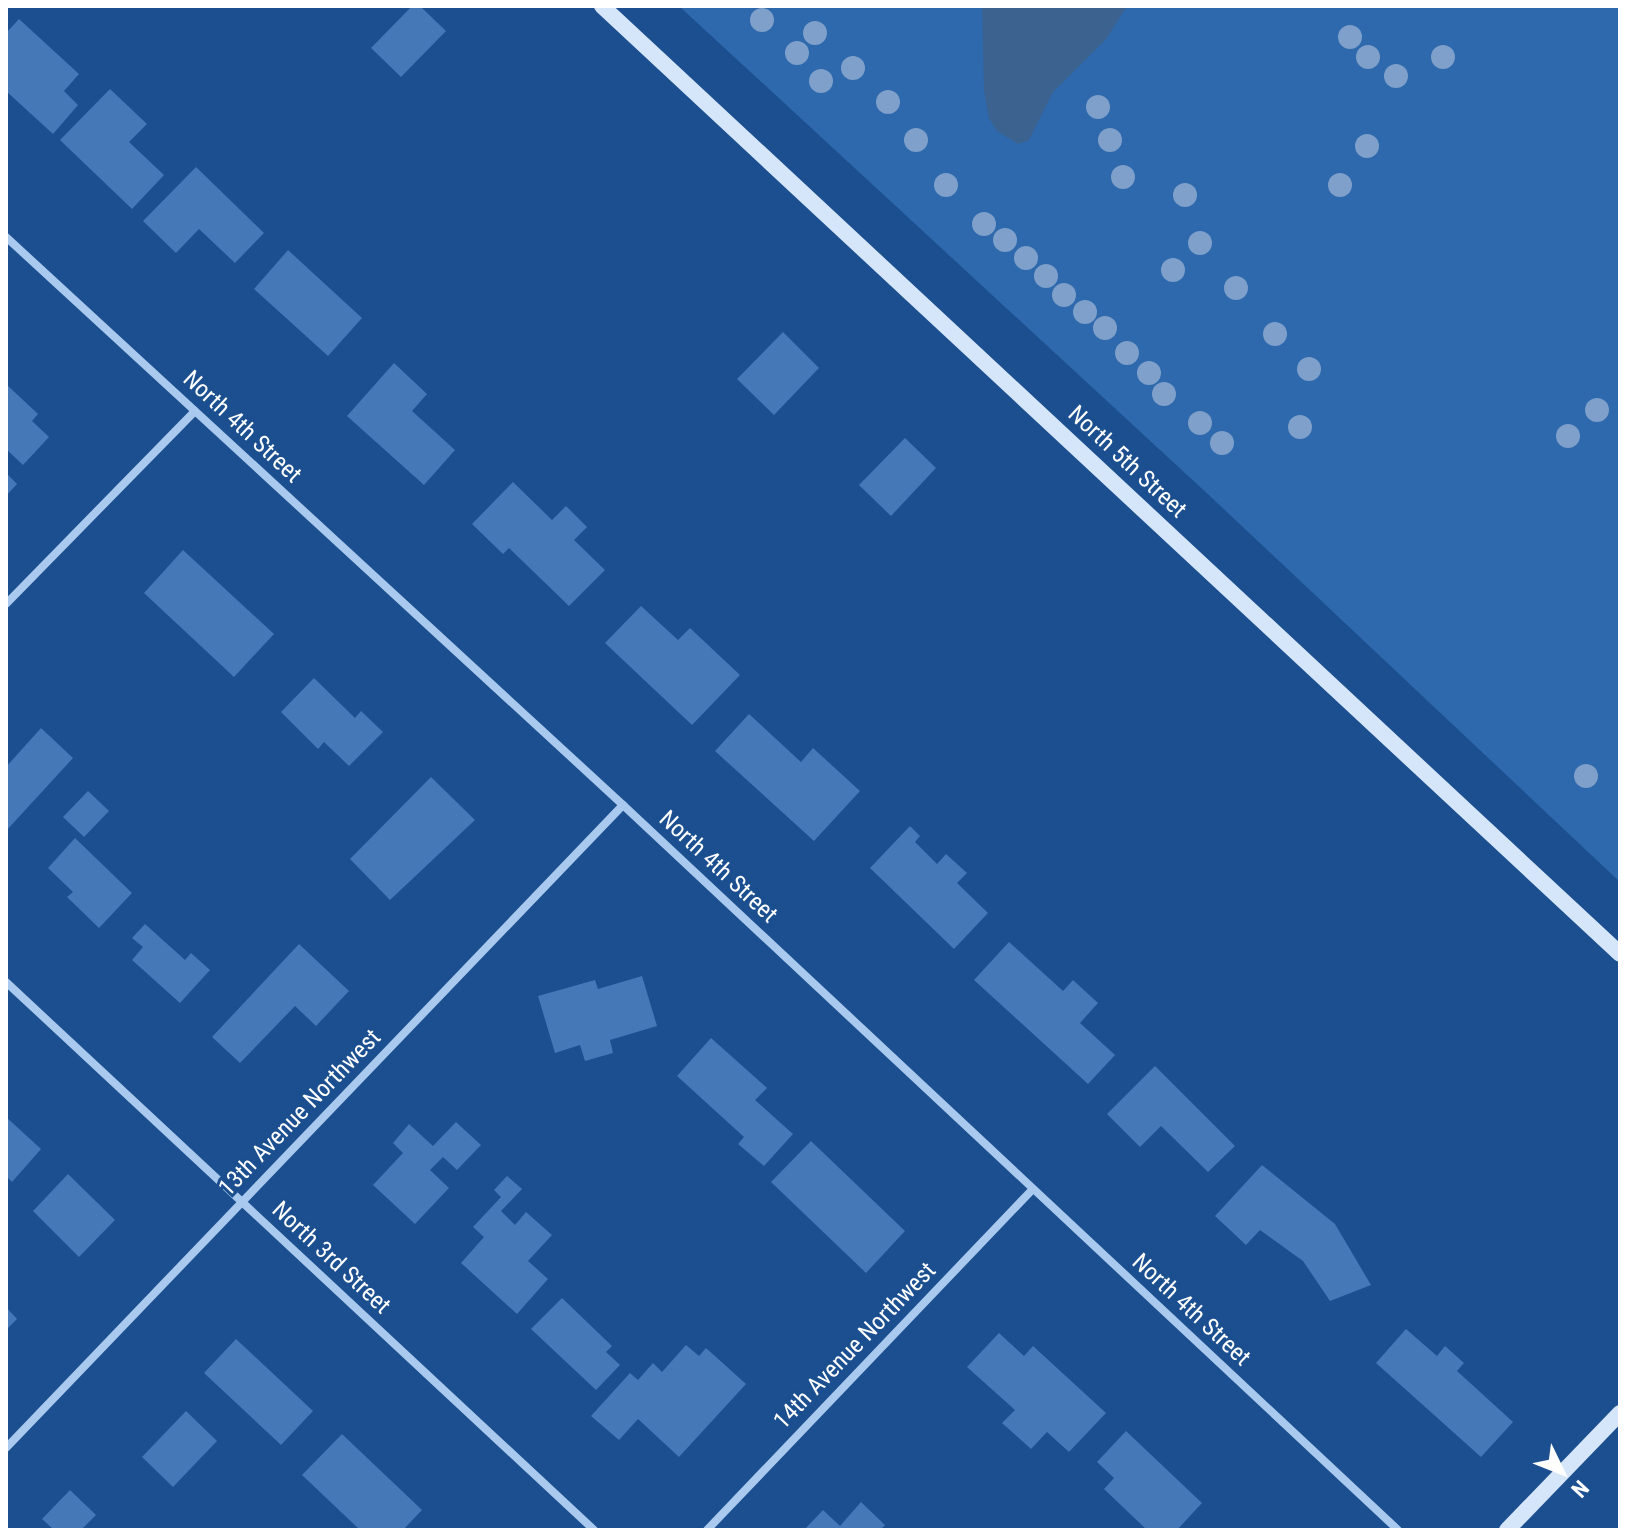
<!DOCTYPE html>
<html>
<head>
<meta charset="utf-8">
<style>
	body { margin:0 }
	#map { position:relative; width:1626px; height:1536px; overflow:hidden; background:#1b4f8f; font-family:"Roboto Condensed",sans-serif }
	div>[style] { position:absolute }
	.green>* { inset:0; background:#2e69ad }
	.water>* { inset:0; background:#3c6290 }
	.building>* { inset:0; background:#4478b7 }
	.street>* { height:8px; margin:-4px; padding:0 4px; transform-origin:4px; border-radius:4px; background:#a9c9ee }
	.secondary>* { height:16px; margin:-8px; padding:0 8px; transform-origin:8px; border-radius:8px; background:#d6e6fa }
	.trees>* { width:24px; height:24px; margin:-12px; border-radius:50%; background:#7ea0ca }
	span { translate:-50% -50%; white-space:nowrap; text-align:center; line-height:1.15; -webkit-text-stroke:6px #1b4f8f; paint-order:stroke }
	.street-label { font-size:24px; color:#fff }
	.frame { position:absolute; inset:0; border:8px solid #fff; pointer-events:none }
	.north { position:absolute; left:1522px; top:1432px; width:80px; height:80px; -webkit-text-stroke:6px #1b4f8f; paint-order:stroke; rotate:133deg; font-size:22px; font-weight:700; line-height:32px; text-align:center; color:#fff }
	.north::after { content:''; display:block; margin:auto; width:28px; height:36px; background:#fff; clip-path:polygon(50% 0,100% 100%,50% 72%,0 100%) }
</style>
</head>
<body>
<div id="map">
	<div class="green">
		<div style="clip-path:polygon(679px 6px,1620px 6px,1620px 882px,1212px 498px)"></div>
	</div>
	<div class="water">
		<div style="clip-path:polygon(982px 6px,1127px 6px,1107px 38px,1053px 92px,1029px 140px,1018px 144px,997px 131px,989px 118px,984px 91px)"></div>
	</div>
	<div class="building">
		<div style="clip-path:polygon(412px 6px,420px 6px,446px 31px,401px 77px,371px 48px)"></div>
		<div style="clip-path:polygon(19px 19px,79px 74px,64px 91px,78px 105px,53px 134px,6px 91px,6px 33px)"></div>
		<div style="clip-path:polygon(110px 89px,147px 124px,129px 142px,164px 175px,132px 209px,60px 140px)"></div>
		<div style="clip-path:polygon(196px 167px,264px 233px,235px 263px,199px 229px,176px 253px,143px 221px)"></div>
		<div style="clip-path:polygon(288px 250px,362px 318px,328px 356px,254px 289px)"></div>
		<div style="clip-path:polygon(783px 332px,819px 368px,774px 415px,737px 379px)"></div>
		<div style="clip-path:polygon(394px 363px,427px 394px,412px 411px,455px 450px,424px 485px,347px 416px)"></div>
		<div style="clip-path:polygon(6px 384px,38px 414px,32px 421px,49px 437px,23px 465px,6px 449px)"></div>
		<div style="clip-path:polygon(905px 438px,936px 468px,891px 516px,859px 485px)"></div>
		<div style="clip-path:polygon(6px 473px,17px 484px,6px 496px)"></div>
		<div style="clip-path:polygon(513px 482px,552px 520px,566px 506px,587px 527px,574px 540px,605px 570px,569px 606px,509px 548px,503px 554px,472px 524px)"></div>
		<div style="clip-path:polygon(183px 550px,274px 634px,234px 677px,144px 593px)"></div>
		<div style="clip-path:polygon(641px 606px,678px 640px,690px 628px,740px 675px,692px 725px,605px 643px)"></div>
		<div style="clip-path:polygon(314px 678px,355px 718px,361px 711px,383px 732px,349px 766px,324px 742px,318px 749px,281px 712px)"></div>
		<div style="clip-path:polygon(749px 714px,801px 762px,813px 748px,860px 791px,814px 841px,715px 751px)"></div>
		<div style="clip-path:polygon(41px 728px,73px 758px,6px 831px,6px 767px)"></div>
		<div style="clip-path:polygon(431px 777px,475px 820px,390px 900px,350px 859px)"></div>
		<div style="clip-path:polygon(88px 791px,109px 811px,84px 837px,63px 817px)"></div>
		<div style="clip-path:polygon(910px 826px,920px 836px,915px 842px,937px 864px,946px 854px,967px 873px,957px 883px,988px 913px,954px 949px,870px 868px)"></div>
		<div style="clip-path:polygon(75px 838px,132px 893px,99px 928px,67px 897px,73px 892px,48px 868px)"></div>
		<div style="clip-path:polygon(145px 924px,185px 960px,191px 953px,210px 970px,180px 1003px,132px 960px,143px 947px,132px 938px)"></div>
		<div style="clip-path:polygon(1009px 942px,1063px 991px,1073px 980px,1098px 1003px,1080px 1023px,1115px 1055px,1088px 1084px,974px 980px)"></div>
		<div style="clip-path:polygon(299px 944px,349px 991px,316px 1026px,295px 1006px,240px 1063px,212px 1037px)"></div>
		<div style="clip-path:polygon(642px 976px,657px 1026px,610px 1040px,613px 1053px,585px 1061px,580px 1045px,555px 1053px,538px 996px,595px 980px,598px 989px)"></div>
		<div style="clip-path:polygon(711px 1038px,767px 1088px,755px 1100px,793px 1134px,764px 1166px,738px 1144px,744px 1137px,677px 1076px)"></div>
		<div style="clip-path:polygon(1155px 1066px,1235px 1146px,1208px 1172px,1161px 1126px,1140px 1147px,1107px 1114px)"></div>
		<div style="clip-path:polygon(6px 1117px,41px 1149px,12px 1182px,6px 1176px)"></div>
		<div style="clip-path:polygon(456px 1122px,481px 1145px,457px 1170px,443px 1157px,430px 1170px,449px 1188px,415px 1224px,373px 1185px,403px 1153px,393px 1143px,409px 1124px,433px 1146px)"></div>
		<div style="clip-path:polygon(811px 1141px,905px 1231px,866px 1273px,771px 1182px)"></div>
		<div style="clip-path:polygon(1262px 1165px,1335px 1224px,1371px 1285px,1330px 1301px,1303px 1261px,1260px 1230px,1246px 1245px,1215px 1216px)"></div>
		<div style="clip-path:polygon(68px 1174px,115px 1220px,79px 1257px,33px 1211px)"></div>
		<div style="clip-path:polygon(507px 1176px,522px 1189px,501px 1211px,515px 1225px,526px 1212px,552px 1235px,528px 1261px,548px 1279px,517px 1314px,461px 1263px,484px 1237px,473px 1227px,501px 1197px,494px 1190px)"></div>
		<div style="clip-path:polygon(562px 1298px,612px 1346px,606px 1352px,620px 1365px,596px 1390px,531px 1329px)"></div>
		<div style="clip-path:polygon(6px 1307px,17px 1319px,6px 1330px)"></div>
		<div style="clip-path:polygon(1406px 1329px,1437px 1356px,1445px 1346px,1464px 1363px,1457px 1371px,1513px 1422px,1481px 1457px,1376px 1363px)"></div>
		<div style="clip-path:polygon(999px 1333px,1024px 1356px,1033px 1346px,1106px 1413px,1069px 1452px,1047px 1432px,1031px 1449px,1002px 1423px,1015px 1410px,967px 1367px)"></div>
		<div style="clip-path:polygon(236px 1339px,313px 1411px,281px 1445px,204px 1373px)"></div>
		<div style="clip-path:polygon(686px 1345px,699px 1356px,706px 1348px,746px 1384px,679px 1457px,638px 1419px,619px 1440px,591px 1416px,630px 1373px,638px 1380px,653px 1363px,662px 1372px)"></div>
		<div style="clip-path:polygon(186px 1411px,217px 1441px,173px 1487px,142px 1457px)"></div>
		<div style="clip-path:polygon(1126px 1431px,1202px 1503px,1177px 1530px,1147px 1530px,1104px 1489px,1114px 1478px,1097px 1462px)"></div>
		<div style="clip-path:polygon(342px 1434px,422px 1510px,403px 1530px,360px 1530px,302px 1475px)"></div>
		<div style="clip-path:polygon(70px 1490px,96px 1515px,81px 1530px,54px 1530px,42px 1519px)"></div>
		<div style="clip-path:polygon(861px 1502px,885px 1525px,880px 1530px,804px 1530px,823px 1510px,840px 1526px)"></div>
	</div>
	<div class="street">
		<div style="left:6px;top:237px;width:839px;rotate:42.63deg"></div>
		<div style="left:623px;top:805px;width:1061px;rotate:43.09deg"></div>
		<div style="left:6px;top:604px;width:270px;rotate:-45.6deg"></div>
		<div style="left:6px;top:982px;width:804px;rotate:42.98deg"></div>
		<div style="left:6px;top:1448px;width:891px;rotate:-46.18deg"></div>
		<div style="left:707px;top:1530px;width:470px;rotate:-46.3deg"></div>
	</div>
	<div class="secondary">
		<div style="left:602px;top:6px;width:1391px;rotate:42.96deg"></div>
		<div style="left:1507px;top:1530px;width:163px;rotate:-46deg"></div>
	</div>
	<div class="trees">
		<div style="left:762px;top:20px"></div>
		<div style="left:815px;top:33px"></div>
		<div style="left:1350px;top:37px"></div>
		<div style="left:797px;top:53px"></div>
		<div style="left:1368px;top:57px"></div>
		<div style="left:1443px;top:57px"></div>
		<div style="left:853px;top:68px"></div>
		<div style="left:1396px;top:76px"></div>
		<div style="left:821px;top:81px"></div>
		<div style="left:888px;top:102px"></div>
		<div style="left:1098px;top:107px"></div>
		<div style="left:916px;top:140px"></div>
		<div style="left:1110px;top:140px"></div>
		<div style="left:1367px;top:146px"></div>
		<div style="left:1123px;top:177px"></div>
		<div style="left:946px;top:185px"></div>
		<div style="left:1340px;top:185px"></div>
		<div style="left:1185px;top:195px"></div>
		<div style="left:984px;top:224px"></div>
		<div style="left:1005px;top:240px"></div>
		<div style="left:1200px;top:243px"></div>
		<div style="left:1026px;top:258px"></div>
		<div style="left:1173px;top:270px"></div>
		<div style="left:1046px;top:276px"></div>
		<div style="left:1236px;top:288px"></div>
		<div style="left:1064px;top:295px"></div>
		<div style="left:1085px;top:312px"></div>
		<div style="left:1105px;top:328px"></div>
		<div style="left:1275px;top:334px"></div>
		<div style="left:1127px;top:353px"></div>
		<div style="left:1309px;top:369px"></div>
		<div style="left:1149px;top:373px"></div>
		<div style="left:1164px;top:394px"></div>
		<div style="left:1597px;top:410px"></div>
		<div style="left:1200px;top:423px"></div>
		<div style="left:1300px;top:427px"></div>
		<div style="left:1568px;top:436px"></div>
		<div style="left:1222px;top:443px"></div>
		<div style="left:1586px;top:776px"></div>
	</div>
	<div class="street-label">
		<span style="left:242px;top:427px;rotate:43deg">North 4th Street</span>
		<span style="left:1127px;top:462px;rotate:43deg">North 5th Street</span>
		<span style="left:718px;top:867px;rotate:43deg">North 4th Street</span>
		<span style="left:300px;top:1113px;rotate:-46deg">13th Avenue Northwest</span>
		<span style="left:331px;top:1258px;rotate:43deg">North 3rd Street</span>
		<span style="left:1191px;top:1310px;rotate:43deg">North 4th Street</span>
		<span style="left:855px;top:1346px;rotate:-46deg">14th Avenue Northwest</span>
	</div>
	<div class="frame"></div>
	<div class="north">N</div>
</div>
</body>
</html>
